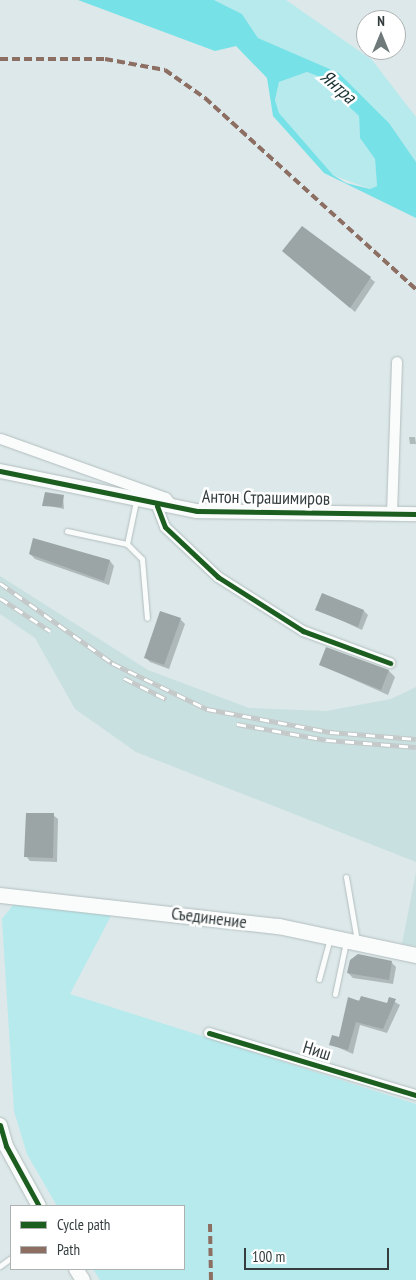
<!DOCTYPE html>
<html>
<head>
<meta charset="utf-8">
<style>
	body { margin:0 }
	#map { position:relative; width:416px; height:1280px; overflow:hidden; background:#dce8e9; font-family:"PT Sans Narrow",sans-serif }
	div>[style] { position:absolute }
	.built>* { inset:0; background:#c9e0e1 }
	.green>* { inset:0; background:#b6eaed }
	.water>* { inset:0; background:#76e2e8 }
	.shadow>* { inset:0; background:#0003 }
	.building>* { inset:0; background:#9ba5a5 }
	.roads { filter:drop-shadow(0 0 1px #b3bdbe) drop-shadow(0 0 1px #b3bdbe) }
	.service>* { height:5px; margin:-2.5px; padding:0 2.5px; transform-origin:2.5px; border-radius:2.5px; background:#fafcfc }
	.minor>* { height:10px; margin:-5px; padding:0 5px; transform-origin:5px; border-radius:5px; background:#fafcfc }
	.tertiary>* { height:14px; margin:-7px; padding:0 7px; transform-origin:7px; border-radius:7px; background:#fafcfc }
	.secondary>* { height:15px; margin:-7.5px; padding:0 7.5px; transform-origin:7.5px; border-radius:7.5px; background:#fafcfc }
	.rail>* { height:5px; margin-top:-2.5px; transform-origin:0; background:repeating-linear-gradient(90deg,#fff 0 9px,#c4c8c8 0 18px); box-sizing:border-box; border-block:1px solid #c4c8c8 }
	.quiet>* { height:4px; margin-top:-2px; transform-origin:0; background:repeating-linear-gradient(90deg,#8d6e63 0 8px,transparent 0 12px) }
	.cycleway>* { height:5px; margin:-2.5px; padding:0 2.5px; transform-origin:2.5px; border-radius:2.5px; background:#1b5e20 }
	span { translate:-50% -50%; white-space:nowrap; text-align:center; line-height:1.15; -webkit-text-stroke:5px #fff; paint-order:stroke }
	.street-label { font-size:18px; color:#343d3e }
	.water-label { font-size:19px; color:#1a3234; font-style:italic }
	.legend { position:absolute; left:10px; top:1205px; width:175px; height:65px; box-sizing:border-box; background:#fff; border:1px solid #aeb1b2; margin:0; padding:6px 9px; list-style:none; font-size:15px; color:#343d3e }
	.legend li { display:flex; align-items:center; gap:10px; height:25px }
	.legend b { width:25px; border:1px solid #aeb1b2 }
	.north { position:absolute; left:356px; top:10px; width:50px; height:50px; box-sizing:border-box; background:#fff; border:1px solid #aeb1b2; border-radius:50%; rotate:0deg; font-size:14px; font-weight:700; line-height:20px; text-align:center; color:#343d3e }
	.north::after { content:''; display:block; margin:auto; width:18px; height:22px; background:#6f797a; clip-path:polygon(50% 0,100% 100%,50% 72%,0 100%) }
	.scale { position:absolute; left:244px; top:1248px; width:145px; height:22px; box-sizing:border-box; border:2px solid #343d3e; border-top:0; padding-left:6px; font-size:15px; line-height:18px; white-space:nowrap; color:#343d3e; -webkit-text-stroke:4px #fff; paint-order:stroke }
</style>
</head>
<body>
<div id="map">
	<div class="built">
		<div style="clip-path:polygon(0 576px,148px 670px,249px 708px,326px 711px,391px 699px,416px 687px,416px 862px,136px 752px,75px 709px,35px 638px,0 614px)"></div>
		<div style="clip-path:polygon(416px 872px,416px 946px,402px 944px)"></div>
	</div>
	<div class="green">
		<div style="clip-path:polygon(214px 0,286px 0,372px 60px,416px 117px,416px 162px,389px 123px,339px 73px,258px 38px,242px 14px)"></div>
		<div style="clip-path:polygon(307px 72px,328px 80px,329px 88px,359px 116px,360px 138px,375px 159px,377px 186px,370px 189px,333px 175px,279px 113px,275px 100px,279px 82px)"></div>
		<div style="clip-path:polygon(14px 904px,113px 912px,70px 994px,416px 1104px,416px 1280px,100px 1280px,93px 1269px,184px 1269px,184px 1206px,57px 1206px,27px 1154px,14px 1111px,2px 919px)"></div>
	</div>
	<div class="water">
		<div style="clip-path:polygon(evenodd,78px 0,214px 0,242px 14px,258px 38px,339px 73px,389px 123px,416px 162px,416px 218px,324px 173px,273px 116px,267px 78px,236px 46px,215px 51px,78px 0,307px 72px,328px 80px,329px 88px,359px 116px,360px 138px,375px 159px,377px 186px,370px 189px,346px 183px,333px 175px,279px 113px,275px 100px,279px 82px,307px 72px)"></div>
	</div>
	<div class="shadow">
		<div style="clip-path:polygon(289px 255px,370px 278px,375px 282px,355px 312px)"></div>
		<div style="clip-path:polygon(409px 437px,415px 437px,416px 444px,410px 444px)"></div>
		<div style="clip-path:polygon(63px 496px,64px 509px,44px 505px)"></div>
		<div style="clip-path:polygon(34px 540px,110px 561px,114px 566px,109px 585px,35px 559px,30px 554px)"></div>
		<div style="clip-path:polygon(317px 609px,364px 611px,368px 615px,362px 630px)"></div>
		<div style="clip-path:polygon(180px 619px,185px 624px,169px 669px,150px 662px,145px 657px)"></div>
		<div style="clip-path:polygon(321px 665px,389px 671px,395px 677px,388px 695px)"></div>
		<div style="clip-path:polygon(53px 815px,58px 819px,57px 862px,30px 861px,26px 856px)"></div>
		<div style="clip-path:polygon(392px 963px,396px 967px,393px 984px,353px 978px,348px 973px)"></div>
		<div style="clip-path:polygon(349px 999px,388px 1005px,390px 999px,400px 1005px,387px 1033px,360px 1025px,353px 1054px,330px 1044px,340px 1038px)"></div>
	</div>
	<div class="building">
		<div style="clip-path:polygon(302px 226px,371px 277px,350px 308px,282px 251px)"></div>
		<div style="clip-path:polygon(45px 492px,64px 495px,62px 507px,42px 506px)"></div>
		<div style="clip-path:polygon(33px 538px,110px 560px,104px 581px,29px 554px)"></div>
		<div style="clip-path:polygon(322px 593px,364px 610px,358px 627px,315px 610px)"></div>
		<div style="clip-path:polygon(160px 611px,181px 618px,164px 665px,144px 658px)"></div>
		<div style="clip-path:polygon(326px 647px,389px 670px,381px 690px,319px 665px)"></div>
		<div style="clip-path:polygon(26px 813px,54px 813px,53px 858px,24px 857px)"></div>
		<div style="clip-path:polygon(358px 954px,392px 961px,389px 980px,347px 973px,350px 960px)"></div>
		<div style="clip-path:polygon(361px 996px,387px 1003px,389px 997px,396px 999px,383px 1029px,356px 1022px,348px 1050px,329px 1045px,332px 1035px,339px 1037px,348px 997px,359px 1001px)"></div>
	</div>
	<div class="roads">
		<div class="service">
			<div style="left:136px;top:501px;width:44px;rotate:101.8deg"></div>
			<div style="left:127px;top:544px;width:21px;rotate:45deg"></div>
			<div style="left:142px;top:559px;width:59px;rotate:85.2deg"></div>
			<div style="left:67px;top:531px;width:61px;rotate:12.2deg"></div>
			<div style="left:346px;top:877px;width:65px;rotate:80.2deg"></div>
			<div style="left:319px;top:979px;width:42px;rotate:-75deg"></div>
			<div style="left:335px;top:994px;width:53px;rotate:-78.1deg"></div>
			<div style="left:0;top:1266px;width:14px;rotate:-36deg"></div>
		</div>
		<div class="minor">
			<div style="left:1px;top:439px;width:175px;rotate:19.7deg"></div>
			<div style="left:166px;top:498px;width:13px;rotate:51deg"></div>
			<div style="left:157px;top:506px;width:22px;rotate:69deg"></div>
			<div style="left:165px;top:527px;width:73px;rotate:43.3deg"></div>
			<div style="left:218px;top:577px;width:101px;rotate:32.4deg"></div>
			<div style="left:303px;top:631px;width:93px;rotate:20.2deg"></div>
			<div style="left:392px;top:514px;width:152px;rotate:-88.1deg"></div>
			<div style="left:209px;top:1033px;width:216px;rotate:16.7deg"></div>
		</div>
		<div class="tertiary">
			<div style="left:0;top:471px;width:201px;rotate:11.5deg"></div>
			<div style="left:197px;top:511px;width:219px;rotate:0.8deg"></div>
			<div style="left:0;top:1125px;width:22px;rotate:74deg"></div>
			<div style="left:6px;top:1146px;width:68px;rotate:61.2deg"></div>
			<div style="left:76px;top:1269px;width:13px;rotate:58deg"></div>
		</div>
		<div class="secondary">
			<div style="left:0;top:895px;width:280px;rotate:6.4deg"></div>
			<div style="left:278px;top:926px;width:141px;rotate:11.9deg"></div>
		</div>
	</div>
	<div class="rail">
		<div style="left:0;top:583px;width:138px;rotate:35.5deg"></div>
		<div style="left:112px;top:663px;width:106px;rotate:25.8deg"></div>
		<div style="left:207px;top:709px;width:125px;rotate:10.6deg"></div>
		<div style="left:330px;top:732px;width:86px;rotate:4.7deg"></div>
		<div style="left:0;top:598px;width:60px;rotate:33.4deg"></div>
		<div style="left:124px;top:678px;width:47px;rotate:26.6deg"></div>
		<div style="left:237px;top:724px;width:91px;rotate:10.1deg"></div>
		<div style="left:327px;top:740px;width:89px;rotate:4.5deg"></div>
	</div>
	<div class="quiet">
		<div style="left:0;top:59px;width:105px"></div>
		<div style="left:105px;top:59px;width:61px;rotate:10.4deg"></div>
		<div style="left:165px;top:70px;width:49px;rotate:35deg"></div>
		<div style="left:205px;top:98px;width:285px;rotate:42.2deg"></div>
		<div style="left:210px;top:1224px;width:56px;rotate:89deg"></div>
	</div>
	<div class="cycleway">
		<div style="left:0;top:471px;width:201px;rotate:11.5deg"></div>
		<div style="left:197px;top:511px;width:219px;rotate:0.8deg"></div>
		<div style="left:157px;top:506px;width:22px;rotate:69deg"></div>
		<div style="left:165px;top:527px;width:73px;rotate:43.3deg"></div>
		<div style="left:218px;top:577px;width:101px;rotate:32.4deg"></div>
		<div style="left:303px;top:631px;width:93px;rotate:20.2deg"></div>
		<div style="left:209px;top:1033px;width:216px;rotate:16.7deg"></div>
		<div style="left:0;top:1125px;width:22px;rotate:74deg"></div>
		<div style="left:6px;top:1146px;width:68px;rotate:61.2deg"></div>
	</div>
	<div class="street-label">
		<span style="left:266px;top:498px;rotate:1deg">Антон Страшимиров</span>
		<span style="left:209px;top:918px;rotate:7deg">Съединение</span>
		<span style="left:317px;top:1051px;rotate:17deg">Ниш</span>
	</div>
	<div class="water-label">
		<span style="left:338px;top:87px;rotate:41deg">Янтра</span>
	</div>
	<ul class="legend">
	<li><b style="height:6px;background:#1b5e20"></b>Cycle path</li>
	<li><b style="height:6px;background:#8d6e63"></b>Path</li>
	</ul>
	<div class="north">N</div>
	<div class="scale">100 m</div>
</div>
</body>
</html>
